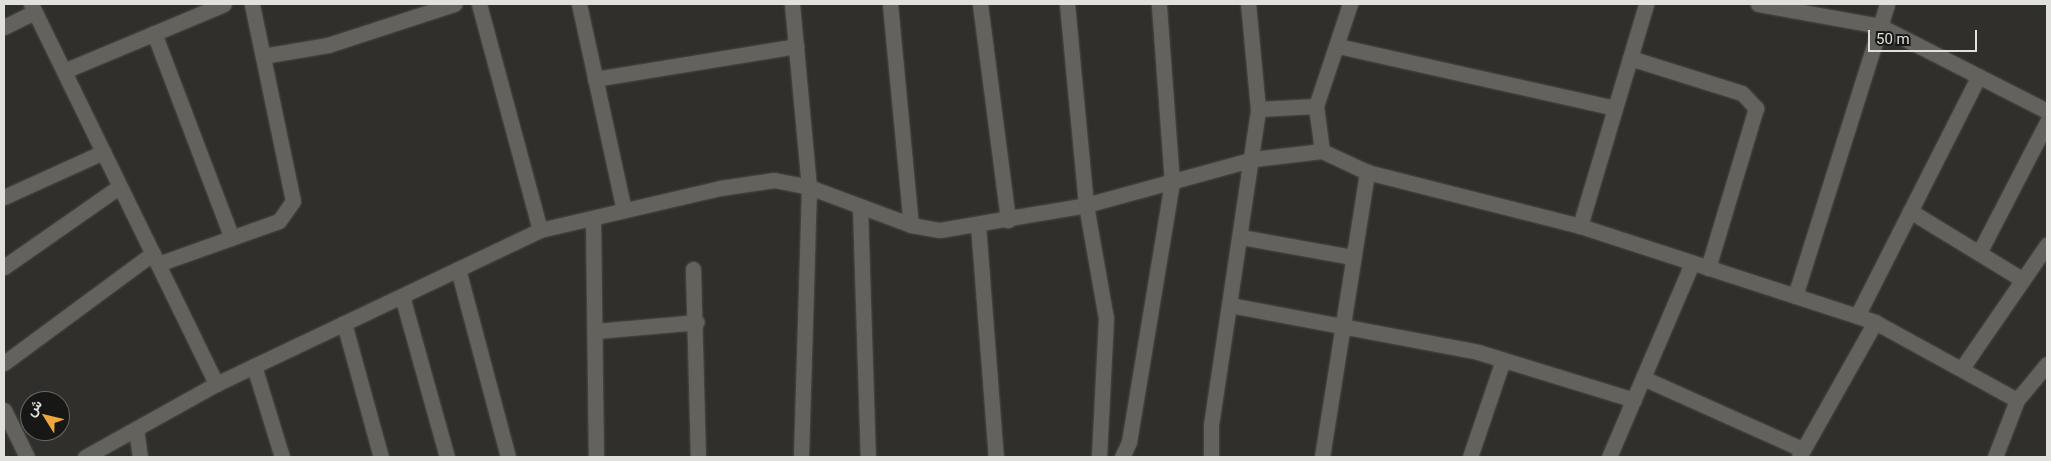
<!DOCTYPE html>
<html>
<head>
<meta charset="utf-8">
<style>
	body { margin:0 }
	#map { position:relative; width:2051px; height:461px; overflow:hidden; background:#302f2b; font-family:Roboto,Vazirmatn,sans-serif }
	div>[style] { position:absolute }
	.roads { filter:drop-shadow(0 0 1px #4c4b48) drop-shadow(0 0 1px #4c4b48) }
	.minor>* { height:15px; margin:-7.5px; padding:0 7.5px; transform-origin:7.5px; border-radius:7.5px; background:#63625d }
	span { translate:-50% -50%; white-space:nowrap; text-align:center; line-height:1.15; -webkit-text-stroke:5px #171715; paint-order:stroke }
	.frame { position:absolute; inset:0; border:5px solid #e0e0dd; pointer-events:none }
	.north { position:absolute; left:20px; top:391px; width:50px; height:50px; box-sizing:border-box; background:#171715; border:1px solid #676765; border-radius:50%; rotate:306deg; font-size:14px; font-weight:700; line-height:20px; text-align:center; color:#e0e0dd }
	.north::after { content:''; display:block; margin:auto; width:18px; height:22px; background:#eea73c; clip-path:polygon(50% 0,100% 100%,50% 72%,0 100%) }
	.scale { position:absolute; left:1868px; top:30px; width:109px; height:22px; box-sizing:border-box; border:2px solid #e0e0dd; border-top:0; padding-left:6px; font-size:15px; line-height:18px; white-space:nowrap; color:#e0e0dd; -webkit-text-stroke:4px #171715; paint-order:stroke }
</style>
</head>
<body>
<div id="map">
	<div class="roads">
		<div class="minor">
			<div style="left:31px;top:4px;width:423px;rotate:64deg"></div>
			<div style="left:479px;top:4px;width:234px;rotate:74.9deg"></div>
			<div style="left:579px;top:4px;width:211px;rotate:77.7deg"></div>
			<div style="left:792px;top:4px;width:184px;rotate:84.7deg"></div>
			<div style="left:809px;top:187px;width:270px;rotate:91.7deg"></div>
			<div style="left:890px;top:4px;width:222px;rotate:84.6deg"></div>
			<div style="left:980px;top:4px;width:218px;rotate:82.6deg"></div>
			<div style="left:1067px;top:4px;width:202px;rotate:84.6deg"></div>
			<div style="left:1086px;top:205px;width:115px;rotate:80deg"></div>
			<div style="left:1106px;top:318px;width:139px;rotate:92.9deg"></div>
			<div style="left:1758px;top:4px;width:124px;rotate:10.2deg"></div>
			<div style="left:1880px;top:26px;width:187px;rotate:27deg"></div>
			<div style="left:4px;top:27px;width:34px;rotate:-26deg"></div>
			<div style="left:154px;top:33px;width:219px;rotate:69.2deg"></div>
			<div style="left:1338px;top:46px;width:284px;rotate:12.6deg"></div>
			<div style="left:263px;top:56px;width:66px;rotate:-9.6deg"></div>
			<div style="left:328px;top:45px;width:133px;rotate:-18deg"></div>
			<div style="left:1630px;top:58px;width:117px;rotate:17.4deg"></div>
			<div style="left:1742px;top:93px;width:21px;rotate:47deg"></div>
			<div style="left:1756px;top:108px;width:167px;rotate:106.7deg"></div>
			<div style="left:64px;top:71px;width:173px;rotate:-22.7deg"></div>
			<div style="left:595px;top:79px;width:204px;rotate:-9.3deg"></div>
			<div style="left:1258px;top:109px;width:58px;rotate:-3deg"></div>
			<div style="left:1322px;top:151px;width:45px;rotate:-97.6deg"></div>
			<div style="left:1316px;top:106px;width:108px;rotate:-71.6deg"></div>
			<div style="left:4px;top:197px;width:109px;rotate:-24.4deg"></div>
			<div style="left:860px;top:207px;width:250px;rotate:88.2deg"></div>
			<div style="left:1910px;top:211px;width:132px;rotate:31.4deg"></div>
			<div style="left:593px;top:218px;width:239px;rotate:89.3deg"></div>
			<div style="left:978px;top:225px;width:233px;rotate:85.6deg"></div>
			<div style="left:1580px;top:226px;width:232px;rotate:-73.4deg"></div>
			<div style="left:1241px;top:237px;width:113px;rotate:10.2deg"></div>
			<div style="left:1979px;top:253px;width:148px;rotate:-62.6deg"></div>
			<div style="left:158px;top:264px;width:128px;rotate:-19.6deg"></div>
			<div style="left:279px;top:221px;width:24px;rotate:-55deg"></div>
			<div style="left:293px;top:201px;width:201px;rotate:-101.8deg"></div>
			<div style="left:4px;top:267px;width:141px;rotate:-34.9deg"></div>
			<div style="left:458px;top:269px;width:195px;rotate:75.1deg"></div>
			<div style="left:693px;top:269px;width:188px;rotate:88.5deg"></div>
			<div style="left:402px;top:296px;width:167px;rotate:74.4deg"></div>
			<div style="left:1795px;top:296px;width:306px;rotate:-72.5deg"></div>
			<div style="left:1230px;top:305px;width:252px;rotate:10.7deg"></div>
			<div style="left:1478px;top:352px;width:163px;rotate:17.1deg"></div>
			<div style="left:1857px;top:316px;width:269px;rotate:-63.1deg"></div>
			<div style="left:344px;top:323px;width:139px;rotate:74.6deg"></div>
			<div style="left:595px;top:331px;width:102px;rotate:-5deg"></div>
			<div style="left:4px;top:363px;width:185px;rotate:-36.4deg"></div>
			<div style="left:254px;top:366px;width:95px;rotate:72.9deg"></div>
			<div style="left:1962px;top:368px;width:150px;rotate:-55.4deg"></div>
			<div style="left:1643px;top:378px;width:174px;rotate:24.1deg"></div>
			<div style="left:4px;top:410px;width:52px;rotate:63.9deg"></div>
			<div style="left:136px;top:429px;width:28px;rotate:82deg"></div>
			<div style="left:85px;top:457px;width:150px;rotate:-29.1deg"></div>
			<div style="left:216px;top:384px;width:359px;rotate:-25.4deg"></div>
			<div style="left:540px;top:230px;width:185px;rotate:-13.1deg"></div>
			<div style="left:720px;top:188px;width:55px;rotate:-8.4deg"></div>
			<div style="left:774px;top:180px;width:36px;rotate:11deg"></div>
			<div style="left:809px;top:187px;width:109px;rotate:20.4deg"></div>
			<div style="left:911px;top:225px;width:29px;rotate:10deg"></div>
			<div style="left:940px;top:230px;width:148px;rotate:-9.7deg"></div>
			<div style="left:1086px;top:205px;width:174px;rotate:-15.3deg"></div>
			<div style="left:1254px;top:159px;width:68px;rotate:-6.7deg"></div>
			<div style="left:1322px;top:151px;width:50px;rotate:25deg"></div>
			<div style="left:1367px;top:172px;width:220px;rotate:14.2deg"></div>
			<div style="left:1580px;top:226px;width:310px;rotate:18deg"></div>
			<div style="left:1875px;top:322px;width:162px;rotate:28.8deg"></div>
			<div style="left:1122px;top:457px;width:17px;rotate:-65deg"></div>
			<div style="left:1129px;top:442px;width:263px;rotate:-80.6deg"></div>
			<div style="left:1172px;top:183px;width:179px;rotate:-94.2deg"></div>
			<div style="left:1211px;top:457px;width:32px;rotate:-90deg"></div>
			<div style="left:1211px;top:425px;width:319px;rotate:-81.5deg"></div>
			<div style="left:1258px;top:109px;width:105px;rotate:-95.4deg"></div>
			<div style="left:1322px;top:457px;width:289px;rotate:-81deg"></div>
			<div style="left:1470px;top:457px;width:102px;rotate:-71.2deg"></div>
			<div style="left:1609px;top:457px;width:211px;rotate:-66.8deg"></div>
			<div style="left:1799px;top:457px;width:155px;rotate:-60.6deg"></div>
			<div style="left:1995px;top:457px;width:61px;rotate:-68.9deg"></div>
			<div style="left:2017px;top:400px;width:47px;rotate:-50.2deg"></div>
		</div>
	</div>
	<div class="frame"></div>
	<div class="north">ش</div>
	<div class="scale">50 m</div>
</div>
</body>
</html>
